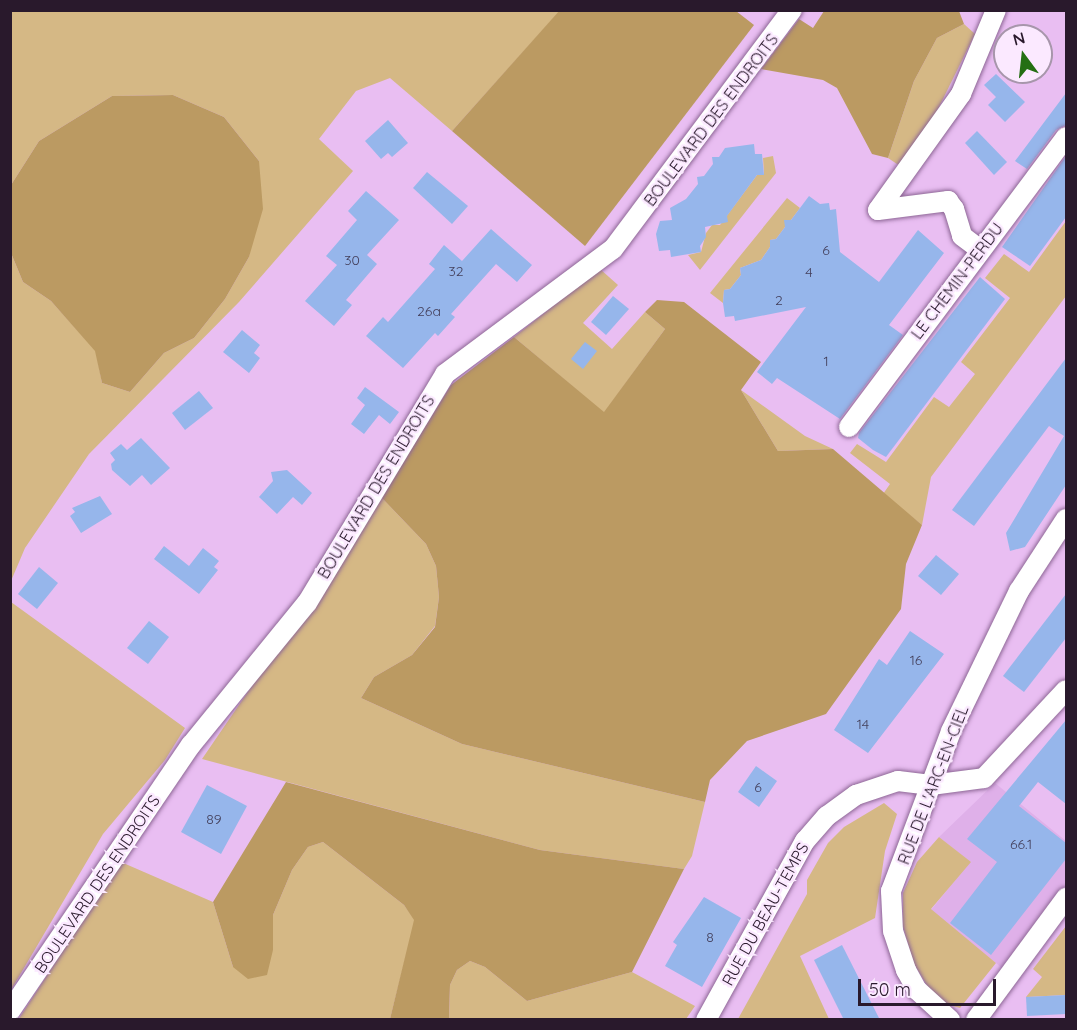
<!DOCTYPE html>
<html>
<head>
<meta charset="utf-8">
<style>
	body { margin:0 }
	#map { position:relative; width:1077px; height:1030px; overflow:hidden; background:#e9bef2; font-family:Quicksand,sans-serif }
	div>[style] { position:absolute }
	.built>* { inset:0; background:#dfb0e9 }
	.green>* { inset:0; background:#d5b885 }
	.forest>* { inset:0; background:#bb9a62 }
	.building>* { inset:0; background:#96b6eb }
	.roads { filter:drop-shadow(0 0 2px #8d6695) drop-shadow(0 0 2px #8d6695) }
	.minor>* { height:20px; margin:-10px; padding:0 10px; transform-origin:10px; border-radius:10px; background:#fff }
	span { translate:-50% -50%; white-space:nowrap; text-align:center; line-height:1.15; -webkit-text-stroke:5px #fbe9ff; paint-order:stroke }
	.number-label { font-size:14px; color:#44405c }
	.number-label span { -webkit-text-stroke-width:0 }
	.street-label { font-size:16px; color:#29192c }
	.frame { position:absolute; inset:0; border:12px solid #29192c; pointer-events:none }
	.north { position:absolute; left:993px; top:24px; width:60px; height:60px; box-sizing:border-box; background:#fbe9ff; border:2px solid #a796ab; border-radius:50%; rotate:345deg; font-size:16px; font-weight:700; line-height:24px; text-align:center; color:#29192c }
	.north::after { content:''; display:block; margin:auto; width:21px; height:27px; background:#246f13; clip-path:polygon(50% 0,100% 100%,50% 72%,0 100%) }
	.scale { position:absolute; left:858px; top:979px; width:138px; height:27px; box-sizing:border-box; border:3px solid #29192c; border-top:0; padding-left:8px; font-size:18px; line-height:21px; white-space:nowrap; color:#29192c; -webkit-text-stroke:4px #fbe9ff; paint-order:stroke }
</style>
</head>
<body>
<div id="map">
	<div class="built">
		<div style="clip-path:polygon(995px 783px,1066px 841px,1066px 885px,1002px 968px,931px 910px,970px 862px,939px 837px)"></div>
	</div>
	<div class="green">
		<div style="clip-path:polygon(11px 11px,560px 11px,452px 131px,390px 78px,356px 91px,319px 139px,353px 171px,239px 302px,89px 454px,25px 548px,11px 581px,11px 253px,23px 282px,51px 301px,96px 351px,102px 383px,130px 392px,164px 353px,194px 338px,225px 299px,249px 257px,259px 161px,224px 117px,173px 95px,112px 96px,39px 141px,11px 185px)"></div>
		<div style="clip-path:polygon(964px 24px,975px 34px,937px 111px,900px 166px,888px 158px,914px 81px,937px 38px)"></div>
		<div style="clip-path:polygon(773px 156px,776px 173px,700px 270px,688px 255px,701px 252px,706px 233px,712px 225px,720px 225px,757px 175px,764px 174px,763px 158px)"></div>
		<div style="clip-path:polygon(787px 198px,800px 208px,791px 220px,785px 221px,785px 227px,776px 239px,770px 240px,770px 247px,761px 260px,740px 268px,741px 275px,730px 289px,724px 290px,723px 303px,710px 293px)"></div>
		<div style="clip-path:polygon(1066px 221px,1066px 296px,931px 477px,922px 525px,883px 494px,890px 484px,850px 453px,857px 444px,886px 462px,934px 397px,949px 407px,975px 374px,961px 362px,1010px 298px,985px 278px,1004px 254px,1029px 272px)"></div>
		<div style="clip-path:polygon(600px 269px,618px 285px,583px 323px,612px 349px,645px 312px,665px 329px,604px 413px,514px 337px)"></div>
		<div style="clip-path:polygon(741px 390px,805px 436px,833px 449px,778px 451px)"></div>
		<div style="clip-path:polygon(381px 497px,426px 544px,436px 566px,439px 597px,435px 626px,412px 655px,374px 677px,361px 698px,462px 744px,705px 802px,692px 856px,684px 869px,540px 850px,202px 759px)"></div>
		<div style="clip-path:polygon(11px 602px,185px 728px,165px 760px,103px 834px,11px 990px)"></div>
		<div style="clip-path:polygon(884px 803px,897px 814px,885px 851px,875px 918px,800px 956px,829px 1019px,738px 1019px,807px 894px,807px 880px,828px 843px,844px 827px)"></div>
		<div style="clip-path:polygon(939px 837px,971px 862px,931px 909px,996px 963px,960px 1008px,946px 1004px,928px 987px,913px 962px,903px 926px,903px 893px,917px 862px)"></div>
		<div style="clip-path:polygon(323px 842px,404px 905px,415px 920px,390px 1019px,18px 1020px,121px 862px,213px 902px,233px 967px,273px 950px,273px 915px,292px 870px,308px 847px)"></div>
		<div style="clip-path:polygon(1066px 926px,1066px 995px,1026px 997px,1042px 977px,1033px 969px)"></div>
		<div style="clip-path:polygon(470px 961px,485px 967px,527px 1001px,632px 972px,695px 1006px,686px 1019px,449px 1020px,450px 985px,457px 970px)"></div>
	</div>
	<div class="forest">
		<div style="clip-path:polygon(560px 10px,736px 11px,754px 25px,585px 246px,452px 131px)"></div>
		<div style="clip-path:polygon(824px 11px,959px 11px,964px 24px,937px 38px,914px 81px,888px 158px,872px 154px,837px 88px,823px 80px,761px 69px,799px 19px,813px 28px)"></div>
		<div style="clip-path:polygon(173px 95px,224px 117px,259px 161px,263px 209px,249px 257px,225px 299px,194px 338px,164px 353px,130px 392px,102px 383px,95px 351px,51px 301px,23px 282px,11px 253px,11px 185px,39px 141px,112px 96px)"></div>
		<div style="clip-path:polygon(657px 300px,684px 302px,761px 362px,741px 390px,778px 451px,833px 449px,922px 525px,906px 564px,901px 609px,826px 714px,747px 741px,710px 780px,705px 802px,462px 744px,361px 698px,374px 677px,412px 655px,435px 627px,439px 597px,436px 566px,426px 544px,381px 497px,451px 385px,514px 337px,604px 412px,665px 329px,645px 312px)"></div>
		<div style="clip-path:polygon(286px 782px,540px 850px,684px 869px,632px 972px,527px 1001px,485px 967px,470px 961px,457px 970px,450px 985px,449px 1019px,390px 1019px,414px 920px,404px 905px,323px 842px,308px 847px,292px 870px,273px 915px,273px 950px,267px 975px,248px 979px,233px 967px,213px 902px)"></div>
	</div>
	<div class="building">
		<div style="clip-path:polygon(996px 74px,1025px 102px,1005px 122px,988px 105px,996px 97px,984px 85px)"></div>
		<div style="clip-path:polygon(1066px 93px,1066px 125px,1056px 130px,1027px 169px,1015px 161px)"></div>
		<div style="clip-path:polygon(388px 120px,408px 143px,392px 157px,388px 153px,381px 159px,365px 141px)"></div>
		<div style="clip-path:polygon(977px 131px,1007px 162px,994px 175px,965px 143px)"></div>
		<div style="clip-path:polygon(754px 144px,755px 154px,762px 154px,764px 175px,757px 175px,727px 216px,728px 222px,705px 227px,706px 237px,700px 246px,701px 252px,671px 257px,670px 250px,659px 251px,656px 234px,660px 221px,672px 220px,670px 208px,686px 199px,698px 184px,697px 177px,704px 176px,713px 164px,712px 157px,719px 157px,725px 148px)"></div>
		<div style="clip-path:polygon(1066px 156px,1066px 217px,1030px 266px,1002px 247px)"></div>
		<div style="clip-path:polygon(427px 172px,468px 206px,452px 224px,413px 188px)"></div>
		<div style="clip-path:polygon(366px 191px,399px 220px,367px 255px,377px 264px,346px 300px,352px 305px,334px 326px,305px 301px,337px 265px,326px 256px,357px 220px,348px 211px)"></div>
		<div style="clip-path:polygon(809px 196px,820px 204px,829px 203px,830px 210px,836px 209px,840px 252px,879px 282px,918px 230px,944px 253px,889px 325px,903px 335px,840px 419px,777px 378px,772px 384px,757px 372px,806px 307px,735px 321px,734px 316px,725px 317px,723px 303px,724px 290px,730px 289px,741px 275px,740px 268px,761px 260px,770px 247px,770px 240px,776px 239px,785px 227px,784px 220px,791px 220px)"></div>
		<div style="clip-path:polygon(491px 229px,532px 265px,517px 282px,496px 264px,451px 314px,455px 317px,438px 336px,435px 333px,403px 368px,366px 336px,383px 317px,388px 322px,435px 269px,429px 264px,444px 245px,462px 261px)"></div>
		<div style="clip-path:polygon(980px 277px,1005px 299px,886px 457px,873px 450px,858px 438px,859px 433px)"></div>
		<div style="clip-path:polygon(613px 296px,629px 309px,606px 335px,591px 322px)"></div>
		<div style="clip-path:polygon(242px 330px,260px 345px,254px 353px,260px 358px,249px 373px,223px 352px)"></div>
		<div style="clip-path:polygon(585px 342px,597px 351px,583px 369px,571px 359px)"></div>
		<div style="clip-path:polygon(1066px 358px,1066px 485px,1025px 547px,1010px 551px,1006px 533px,1064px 436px,1049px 426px,974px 526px,952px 510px)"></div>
		<div style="clip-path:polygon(365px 387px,399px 412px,390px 424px,379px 415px,364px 434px,351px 424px,365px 405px,357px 398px)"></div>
		<div style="clip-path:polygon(199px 391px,213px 408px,185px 430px,172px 413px)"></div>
		<div style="clip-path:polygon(141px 438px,170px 468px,151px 485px,142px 475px,130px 486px,112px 470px,111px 464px,115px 460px,110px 453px,121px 444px,127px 450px)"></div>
		<div style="clip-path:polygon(287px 470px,312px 493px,302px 505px,293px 497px,277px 514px,259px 497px,273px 481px,271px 472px)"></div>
		<div style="clip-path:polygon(100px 496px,112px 514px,81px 533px,70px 516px,75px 512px,72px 508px)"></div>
		<div style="clip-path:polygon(164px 546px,189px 566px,203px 548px,219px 561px,214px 567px,218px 570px,199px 594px,154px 559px)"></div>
		<div style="clip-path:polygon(936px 555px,959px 574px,941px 595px,918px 576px)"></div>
		<div style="clip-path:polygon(39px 567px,58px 583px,37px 609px,18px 594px)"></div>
		<div style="clip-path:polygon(1066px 594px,1066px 638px,1024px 692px,1003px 676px)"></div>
		<div style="clip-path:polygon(149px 621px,169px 637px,148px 664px,127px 648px)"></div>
		<div style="clip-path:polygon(910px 631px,944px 654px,868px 753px,834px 730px,879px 659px,887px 665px)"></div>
		<div style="clip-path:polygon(1066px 720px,1066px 804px,1038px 782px,1019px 806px,1066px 843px,1066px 859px,991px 955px,950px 923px,997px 862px,967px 839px)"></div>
		<div style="clip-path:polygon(756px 766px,777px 781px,759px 807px,738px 792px)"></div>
		<div style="clip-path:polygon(207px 785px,247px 806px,221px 854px,181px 832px)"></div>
		<div style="clip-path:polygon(704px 897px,741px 918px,702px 987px,665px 966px,677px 945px,673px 942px)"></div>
		<div style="clip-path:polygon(842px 945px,880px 1020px,844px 1020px,814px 960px)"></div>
		<div style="clip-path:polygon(1066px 995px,1066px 1014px,1027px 1016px,1026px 997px)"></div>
	</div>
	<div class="roads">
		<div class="minor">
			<div style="left:878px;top:210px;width:143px;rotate:-54.4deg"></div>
			<div style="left:961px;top:94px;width:91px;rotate:-67.4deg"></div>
			<div style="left:878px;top:210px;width:71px;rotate:-7.3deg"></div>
			<div style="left:948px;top:201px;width:10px;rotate:53deg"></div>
			<div style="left:954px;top:209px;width:28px;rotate:73deg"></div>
			<div style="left:962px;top:236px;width:21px;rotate:37deg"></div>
			<div style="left:849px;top:427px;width:362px;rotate:-53.2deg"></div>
			<div style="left:10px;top:1011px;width:322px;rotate:-55.8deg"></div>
			<div style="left:191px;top:745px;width:183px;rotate:-50.8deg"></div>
			<div style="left:307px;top:603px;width:267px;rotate:-58.9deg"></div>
			<div style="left:445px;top:374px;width:209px;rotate:-36.7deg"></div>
			<div style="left:613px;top:249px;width:299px;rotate:-53.2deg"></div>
			<div style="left:706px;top:1020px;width:205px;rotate:-61.1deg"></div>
			<div style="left:805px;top:841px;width:33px;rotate:-49deg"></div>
			<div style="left:827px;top:816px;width:36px;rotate:-36deg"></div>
			<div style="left:856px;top:795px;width:44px;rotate:-18.4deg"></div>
			<div style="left:898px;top:781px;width:33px;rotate:7deg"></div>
			<div style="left:931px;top:785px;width:53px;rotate:-7.5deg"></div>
			<div style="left:984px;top:778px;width:120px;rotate:-47deg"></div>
			<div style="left:950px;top:1020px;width:45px;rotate:-137.7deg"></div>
			<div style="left:917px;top:990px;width:23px;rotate:-119deg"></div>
			<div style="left:906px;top:970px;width:41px;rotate:-108.4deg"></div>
			<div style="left:893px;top:931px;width:40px;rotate:-92.9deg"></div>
			<div style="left:891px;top:891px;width:171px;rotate:-69.4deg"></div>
			<div style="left:951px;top:731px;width:156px;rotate:-64.1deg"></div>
			<div style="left:1019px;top:591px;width:86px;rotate:-56.9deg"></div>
			<div style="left:976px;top:1020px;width:152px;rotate:-53.6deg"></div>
		</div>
	</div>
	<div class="number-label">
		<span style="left:826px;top:250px">6</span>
		<span style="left:352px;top:260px">30</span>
		<span style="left:456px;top:271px">32</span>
		<span style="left:809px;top:272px">4</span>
		<span style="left:779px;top:300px">2</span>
		<span style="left:429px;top:311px">26a</span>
		<span style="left:826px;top:361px">1</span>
		<span style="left:916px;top:660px">16</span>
		<span style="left:863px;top:724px">14</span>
		<span style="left:758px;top:787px">6</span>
		<span style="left:214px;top:819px">89</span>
		<span style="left:1021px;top:844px">66.1</span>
		<span style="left:710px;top:937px">8</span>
	</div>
	<div class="street-label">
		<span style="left:711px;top:120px;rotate:-53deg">BOULEVARD DES ENDROITS</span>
		<span style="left:957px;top:281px;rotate:-53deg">LE CHEMIN-PERDU</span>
		<span style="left:376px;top:487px;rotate:-59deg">BOULEVARD DES ENDROITS</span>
		<span style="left:933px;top:785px;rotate:-69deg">RUE DE L'ARC-EN-CIEL</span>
		<span style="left:97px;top:884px;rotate:-56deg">BOULEVARD DES ENDROITS</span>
		<span style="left:765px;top:914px;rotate:-61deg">RUE DU BEAU-TEMPS</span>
	</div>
	<div class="frame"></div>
	<div class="north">N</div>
	<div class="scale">50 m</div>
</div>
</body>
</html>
